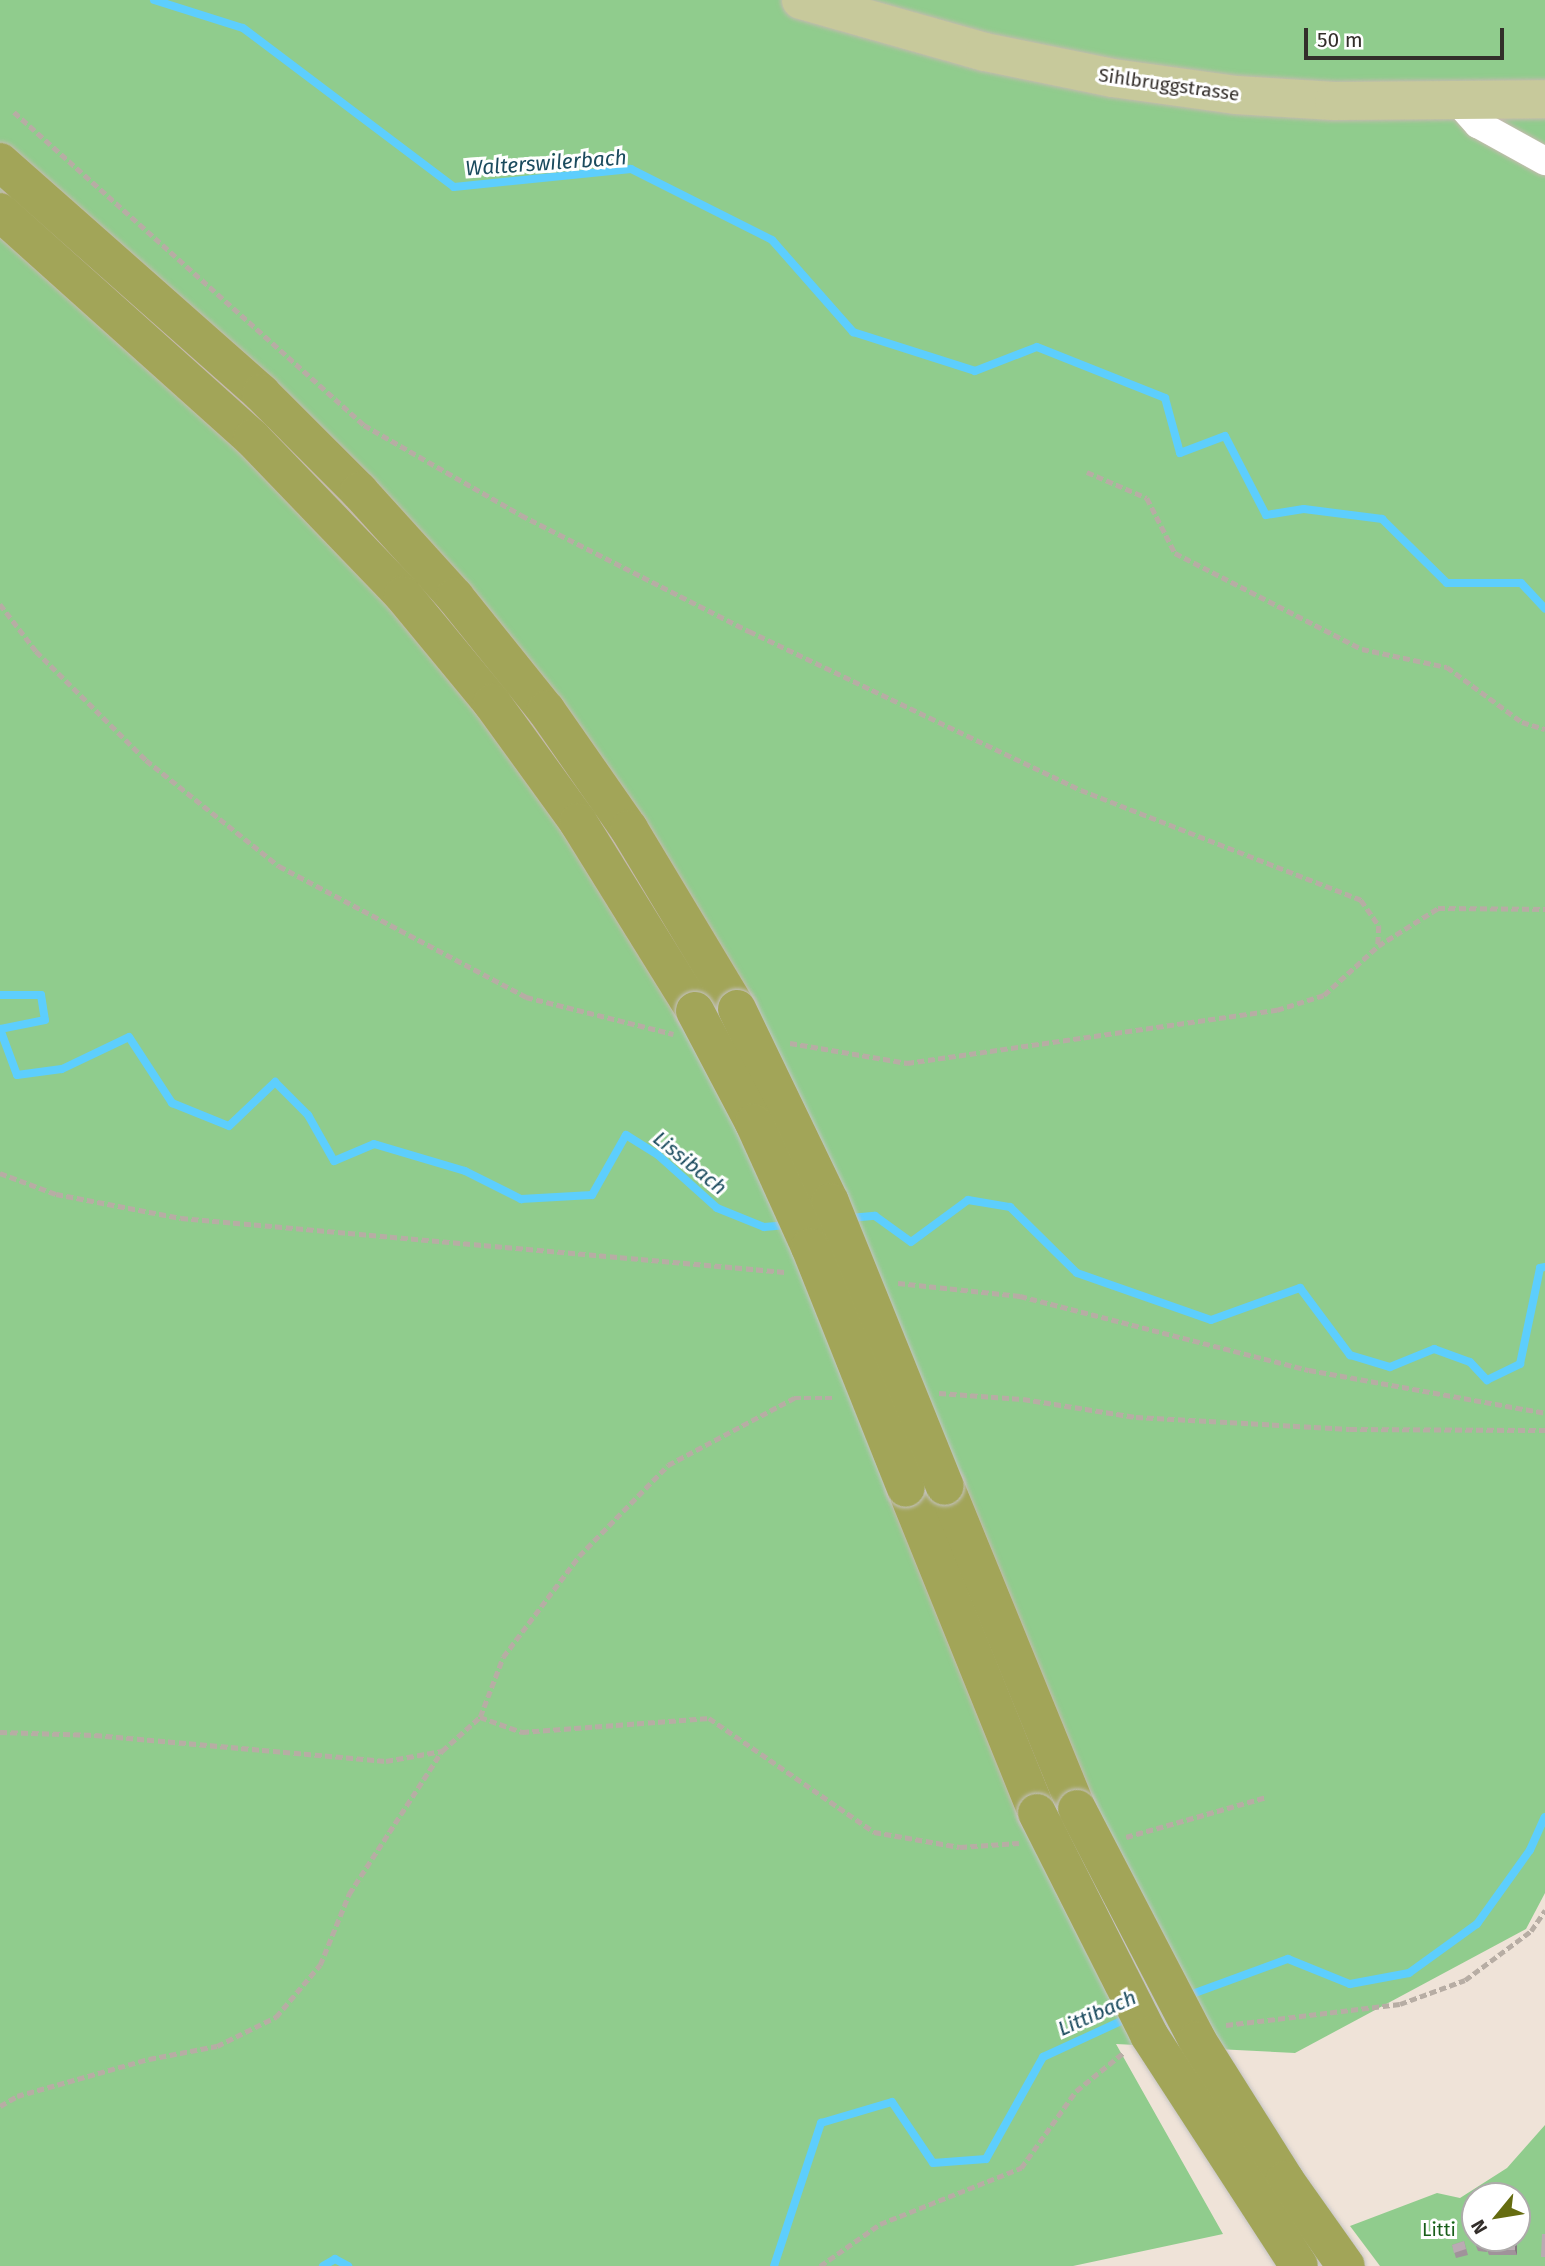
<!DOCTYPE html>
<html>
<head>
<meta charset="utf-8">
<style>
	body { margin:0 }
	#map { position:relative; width:1545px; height:2266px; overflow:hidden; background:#efe3d8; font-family:"Fira Sans",sans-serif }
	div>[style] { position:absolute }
	.green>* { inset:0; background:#90cc8d }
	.stream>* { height:8px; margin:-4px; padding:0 4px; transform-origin:4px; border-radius:4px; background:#5dcefd }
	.path>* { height:4.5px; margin-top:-2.25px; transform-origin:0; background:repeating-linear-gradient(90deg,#b7ada4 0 7px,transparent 0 10.5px) }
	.roads { filter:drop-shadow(0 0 2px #c6baaf) drop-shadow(0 0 2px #c6baaf) }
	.minor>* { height:28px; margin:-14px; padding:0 14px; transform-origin:14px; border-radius:14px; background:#fff }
	.primary>* { height:38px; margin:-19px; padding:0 19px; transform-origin:19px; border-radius:19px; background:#c7c99b }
	.motorway>* { height:38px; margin:-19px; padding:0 19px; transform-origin:19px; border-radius:19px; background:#a2a558 }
	.bridges { filter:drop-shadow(0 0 2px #c6c4c3) drop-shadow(0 0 2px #c6c4c3) }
	.motorway-bridge>* { height:38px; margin:-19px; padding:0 19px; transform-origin:19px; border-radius:19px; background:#a2a558 }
	.wall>* { inset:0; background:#a0939a }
	.shaded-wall>* { inset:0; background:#82787d }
	.building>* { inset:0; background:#baabb3 }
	span { translate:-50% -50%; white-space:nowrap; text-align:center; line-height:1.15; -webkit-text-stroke:6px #fff; paint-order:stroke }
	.street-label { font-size:19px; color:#332e2a }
	.park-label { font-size:19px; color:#195e1a }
	.water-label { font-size:21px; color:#1b4b5e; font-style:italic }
	.north { position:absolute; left:1461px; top:2182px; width:70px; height:70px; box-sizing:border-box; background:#fff; border:2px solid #adabaa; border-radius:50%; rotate:240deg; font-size:19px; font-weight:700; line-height:28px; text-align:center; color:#332e2a }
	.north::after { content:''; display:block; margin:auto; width:24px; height:32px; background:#656c10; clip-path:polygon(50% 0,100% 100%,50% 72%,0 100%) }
	.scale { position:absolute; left:1304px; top:28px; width:200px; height:32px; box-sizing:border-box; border:4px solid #332e2a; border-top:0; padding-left:9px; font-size:21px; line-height:24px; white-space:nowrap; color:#332e2a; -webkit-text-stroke:5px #fff; paint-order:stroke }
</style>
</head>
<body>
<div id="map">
	<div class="green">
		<div style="clip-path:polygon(0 0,1545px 0,1545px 1893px,1526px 1929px,1295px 2053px,1116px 2044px,1223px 2234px,1073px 2266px,0 2266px)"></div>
		<div style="clip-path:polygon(evenodd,1545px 2125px,1545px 2266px,1380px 2266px,1350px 2226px,1437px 2193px,1460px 2198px,1507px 2168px,1545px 2125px,1475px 2196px,1517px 2196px,1517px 2238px,1475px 2238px,1475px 2196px)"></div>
	</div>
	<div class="stream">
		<div style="left:154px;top:0;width:93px;rotate:17.5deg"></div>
		<div style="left:243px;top:28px;width:264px;rotate:37deg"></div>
		<div style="left:454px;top:187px;width:178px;rotate:-5.8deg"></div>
		<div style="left:631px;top:169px;width:158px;rotate:26.7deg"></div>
		<div style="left:772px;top:240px;width:123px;rotate:48.6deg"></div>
		<div style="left:853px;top:332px;width:128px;rotate:17.7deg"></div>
		<div style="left:975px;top:371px;width:66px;rotate:-21.2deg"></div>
		<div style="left:1037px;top:347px;width:138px;rotate:21.7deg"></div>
		<div style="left:1165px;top:398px;width:57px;rotate:74.7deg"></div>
		<div style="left:1180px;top:453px;width:48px;rotate:-20.7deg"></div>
		<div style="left:1225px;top:436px;width:89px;rotate:62.6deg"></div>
		<div style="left:1266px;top:515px;width:38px;rotate:-9deg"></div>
		<div style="left:1304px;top:509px;width:79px;rotate:7.3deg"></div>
		<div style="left:1382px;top:519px;width:91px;rotate:44.6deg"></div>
		<div style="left:1447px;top:583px;width:74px"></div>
		<div style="left:1521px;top:583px;width:35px;rotate:47deg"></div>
		<div style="left:0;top:995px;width:41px"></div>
		<div style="left:41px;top:995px;width:25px;rotate:81deg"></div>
		<div style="left:45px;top:1020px;width:46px;rotate:168.7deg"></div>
		<div style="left:0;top:1029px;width:49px;rotate:69.7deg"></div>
		<div style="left:17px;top:1075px;width:45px;rotate:-7.6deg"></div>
		<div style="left:62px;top:1069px;width:74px;rotate:-25.5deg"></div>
		<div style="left:129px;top:1037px;width:79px;rotate:56.9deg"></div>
		<div style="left:172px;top:1103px;width:61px;rotate:22deg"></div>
		<div style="left:229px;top:1126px;width:64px;rotate:-43.7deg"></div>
		<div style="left:275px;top:1082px;width:47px;rotate:45deg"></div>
		<div style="left:308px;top:1115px;width:53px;rotate:60.5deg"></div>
		<div style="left:334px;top:1161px;width:43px;rotate:-23deg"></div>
		<div style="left:374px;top:1144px;width:95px;rotate:16.5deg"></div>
		<div style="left:465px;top:1171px;width:63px;rotate:26.6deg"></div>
		<div style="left:521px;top:1199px;width:71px;rotate:-3.2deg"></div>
		<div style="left:592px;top:1195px;width:69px;rotate:-60.5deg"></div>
		<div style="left:626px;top:1135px;width:38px;rotate:32deg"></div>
		<div style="left:658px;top:1155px;width:79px;rotate:41.9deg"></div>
		<div style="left:717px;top:1208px;width:51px;rotate:22deg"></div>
		<div style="left:764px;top:1227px;width:24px;rotate:-5deg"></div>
		<div style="left:850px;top:1218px;width:25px;rotate:-5deg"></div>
		<div style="left:875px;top:1216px;width:44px;rotate:35.8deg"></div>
		<div style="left:911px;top:1242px;width:71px;rotate:-36.4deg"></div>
		<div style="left:968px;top:1200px;width:43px;rotate:9.5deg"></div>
		<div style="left:1010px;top:1207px;width:94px;rotate:44.6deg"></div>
		<div style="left:1077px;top:1273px;width:142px;rotate:19.3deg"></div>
		<div style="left:1211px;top:1320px;width:95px;rotate:-19.8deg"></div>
		<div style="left:1300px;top:1288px;width:84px;rotate:53.3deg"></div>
		<div style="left:1350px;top:1355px;width:42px;rotate:16.7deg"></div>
		<div style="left:1390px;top:1367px;width:48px;rotate:-22.2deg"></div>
		<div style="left:1434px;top:1349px;width:38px;rotate:20deg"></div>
		<div style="left:1470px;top:1362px;width:25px;rotate:47deg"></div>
		<div style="left:1487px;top:1380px;width:37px;rotate:-26deg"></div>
		<div style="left:1520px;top:1364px;width:98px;rotate:-78.2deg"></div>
		<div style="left:1540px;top:1268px;width:5px;rotate:-11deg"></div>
		<div style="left:1184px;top:1997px;width:111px;rotate:-20.1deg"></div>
		<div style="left:1288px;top:1959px;width:67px;rotate:22deg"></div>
		<div style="left:1350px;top:1984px;width:60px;rotate:-10.6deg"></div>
		<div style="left:1409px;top:1973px;width:84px;rotate:-35.8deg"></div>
		<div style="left:1477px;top:1924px;width:91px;rotate:-54.4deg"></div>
		<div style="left:1530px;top:1850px;width:36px;rotate:-66deg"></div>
		<div style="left:323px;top:2266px;width:14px;rotate:-30deg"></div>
		<div style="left:335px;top:2259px;width:15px;rotate:28deg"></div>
		<div style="left:774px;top:2266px;width:151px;rotate:-71.8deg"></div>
		<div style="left:821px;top:2123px;width:74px;rotate:-16.5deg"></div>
		<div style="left:892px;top:2102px;width:73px;rotate:56.1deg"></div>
		<div style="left:933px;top:2163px;width:53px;rotate:-4.3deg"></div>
		<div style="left:986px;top:2159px;width:117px;rotate:-60.8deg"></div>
		<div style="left:1043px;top:2057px;width:96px;rotate:-24.7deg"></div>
	</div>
	<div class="path">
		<div style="left:14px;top:112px;width:470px;rotate:41.8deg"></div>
		<div style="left:364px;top:425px;width:181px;rotate:29.8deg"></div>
		<div style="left:521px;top:515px;width:256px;rotate:27deg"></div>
		<div style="left:749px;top:631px;width:368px;rotate:25.6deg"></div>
		<div style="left:1081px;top:790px;width:301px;rotate:21.4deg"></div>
		<div style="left:1361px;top:900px;width:32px;rotate:55deg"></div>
		<div style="left:1379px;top:926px;width:20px;rotate:93deg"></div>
		<div style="left:1087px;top:472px;width:65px;rotate:23.4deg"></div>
		<div style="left:1147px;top:498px;width:62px;rotate:63deg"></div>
		<div style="left:1175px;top:553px;width:210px;rotate:27.2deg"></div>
		<div style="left:1362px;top:649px;width:87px;rotate:12deg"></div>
		<div style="left:1447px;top:667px;width:93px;rotate:36.3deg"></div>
		<div style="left:1522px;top:722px;width:24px;rotate:17deg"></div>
		<div style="left:0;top:604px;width:59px;rotate:52.5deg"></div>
		<div style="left:36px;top:651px;width:155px;rotate:44.7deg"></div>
		<div style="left:146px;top:760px;width:170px;rotate:38.6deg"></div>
		<div style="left:279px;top:866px;width:280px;rotate:27.9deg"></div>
		<div style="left:526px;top:997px;width:152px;rotate:14.1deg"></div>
		<div style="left:790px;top:1043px;width:119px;rotate:9.7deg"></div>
		<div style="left:907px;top:1063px;width:374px;rotate:-8.2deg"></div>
		<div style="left:1277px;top:1010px;width:49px;rotate:-17.7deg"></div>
		<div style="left:1324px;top:995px;width:73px;rotate:-42.2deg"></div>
		<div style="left:1378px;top:946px;width:71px;rotate:-32.3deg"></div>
		<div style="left:1438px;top:908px;width:107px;rotate:0.5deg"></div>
		<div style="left:0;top:1173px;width:60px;rotate:20.6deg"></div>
		<div style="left:56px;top:1194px;width:127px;rotate:10.9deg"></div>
		<div style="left:181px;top:1218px;width:606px;rotate:5.11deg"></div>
		<div style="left:898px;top:1283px;width:123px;rotate:6.1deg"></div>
		<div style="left:1020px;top:1296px;width:298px;rotate:14.4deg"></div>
		<div style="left:1309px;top:1370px;width:240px;rotate:10.3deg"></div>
		<div style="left:939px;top:1393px;width:84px;rotate:4.1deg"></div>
		<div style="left:1023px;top:1399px;width:114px;rotate:9.1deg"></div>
		<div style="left:1136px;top:1417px;width:214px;rotate:3.2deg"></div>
		<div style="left:1350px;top:1429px;width:195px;rotate:0.3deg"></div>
		<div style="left:480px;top:1717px;width:45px;rotate:19.7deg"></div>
		<div style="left:522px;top:1732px;width:188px;rotate:-4.3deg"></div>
		<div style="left:709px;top:1718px;width:201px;rotate:34.6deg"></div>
		<div style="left:874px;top:1832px;width:87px;rotate:9.9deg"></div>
		<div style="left:960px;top:1847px;width:59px;rotate:-3.9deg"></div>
		<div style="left:0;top:1732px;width:95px;rotate:1.8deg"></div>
		<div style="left:95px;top:1735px;width:292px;rotate:5.1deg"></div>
		<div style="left:386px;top:1761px;width:57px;rotate:-10.1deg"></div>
		<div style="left:442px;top:1751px;width:51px;rotate:-41.8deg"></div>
		<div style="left:480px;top:1717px;width:64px;rotate:-69deg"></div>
		<div style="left:503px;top:1657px;width:126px;rotate:-53deg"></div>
		<div style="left:579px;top:1556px;width:127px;rotate:-45.6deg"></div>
		<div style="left:668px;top:1465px;width:143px;rotate:-28deg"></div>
		<div style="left:794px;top:1398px;width:42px"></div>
		<div style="left:1126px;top:1837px;width:146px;rotate:-15.9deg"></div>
		<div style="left:1226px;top:2025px;width:175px;rotate:-6.9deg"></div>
		<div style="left:1400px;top:2004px;width:69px;rotate:-20.3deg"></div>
		<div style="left:1465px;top:1980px;width:82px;rotate:-36.6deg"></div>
		<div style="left:1531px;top:1931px;width:25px;rotate:-56deg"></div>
		<div style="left:0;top:2106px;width:20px;rotate:-30deg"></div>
		<div style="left:17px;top:2096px;width:137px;rotate:-15.7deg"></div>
		<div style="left:149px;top:2059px;width:69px;rotate:-10.8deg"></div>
		<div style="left:217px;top:2046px;width:66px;rotate:-26.2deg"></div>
		<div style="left:276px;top:2017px;width:68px;rotate:-49.8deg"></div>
		<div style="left:320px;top:1965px;width:77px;rotate:-67.8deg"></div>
		<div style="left:349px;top:1894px;width:171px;rotate:-57deg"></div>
		<div style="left:820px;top:2266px;width:73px;rotate:-35deg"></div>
		<div style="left:880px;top:2224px;width:152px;rotate:-21.7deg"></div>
		<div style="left:1021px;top:2168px;width:95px;rotate:-54.5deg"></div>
		<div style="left:1076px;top:2091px;width:60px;rotate:-39deg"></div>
	</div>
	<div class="roads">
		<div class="minor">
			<div style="left:1458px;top:102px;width:30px;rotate:48deg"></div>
			<div style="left:1478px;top:124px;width:77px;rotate:28.9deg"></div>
		</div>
		<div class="primary">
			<div style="left:801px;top:0;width:191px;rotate:15.8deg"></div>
			<div style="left:985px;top:52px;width:131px;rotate:11.5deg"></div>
			<div style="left:1113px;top:78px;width:124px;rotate:7.9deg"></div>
			<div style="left:1236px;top:95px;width:98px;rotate:3.5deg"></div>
			<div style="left:1334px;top:101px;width:211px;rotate:-0.5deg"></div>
		</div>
		<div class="motorway">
			<div style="left:0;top:162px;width:349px;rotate:41.5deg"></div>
			<div style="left:261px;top:393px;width:139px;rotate:45deg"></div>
			<div style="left:359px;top:491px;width:143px;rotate:47.8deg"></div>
			<div style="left:455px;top:597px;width:145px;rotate:51.2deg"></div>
			<div style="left:546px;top:710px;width:145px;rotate:55.1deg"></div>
			<div style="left:629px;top:829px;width:210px;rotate:59deg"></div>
			<div style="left:0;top:212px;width:338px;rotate:41.9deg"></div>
			<div style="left:252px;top:438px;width:218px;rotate:46.1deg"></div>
			<div style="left:403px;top:595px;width:140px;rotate:50.5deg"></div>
			<div style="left:492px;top:703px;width:147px;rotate:54.1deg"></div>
			<div style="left:578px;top:822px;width:222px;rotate:58.2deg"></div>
			<div style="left:945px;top:1486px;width:349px;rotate:67.8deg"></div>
			<div style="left:906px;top:1488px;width:350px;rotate:68deg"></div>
		</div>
	</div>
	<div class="bridges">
		<div class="motorway-bridge">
			<div style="left:737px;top:1009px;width:214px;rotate:64.3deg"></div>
			<div style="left:830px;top:1202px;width:306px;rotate:68deg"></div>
			<div style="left:695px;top:1011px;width:127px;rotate:62.2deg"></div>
			<div style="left:754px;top:1123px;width:136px;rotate:65.7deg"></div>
			<div style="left:810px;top:1247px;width:259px;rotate:68.3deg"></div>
			<div style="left:1077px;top:1809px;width:260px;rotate:62.5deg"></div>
			<div style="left:1197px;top:2040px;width:165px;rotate:57.8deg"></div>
			<div style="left:1285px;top:2180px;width:105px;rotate:54.7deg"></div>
			<div style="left:1037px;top:1813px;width:249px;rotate:63.2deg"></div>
			<div style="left:1149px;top:2035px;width:275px;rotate:57deg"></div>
		</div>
	</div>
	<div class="wall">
		<div style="clip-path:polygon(1464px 2241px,1468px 2255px,1456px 2258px,1452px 2245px)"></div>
		<div style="clip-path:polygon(1487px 2241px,1487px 2252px,1478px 2251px,1476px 2246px)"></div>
		<div style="clip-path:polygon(1517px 2241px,1517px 2255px,1489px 2255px,1487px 2250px)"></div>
	</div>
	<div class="shaded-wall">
		<div style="clip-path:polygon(1515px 2238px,1517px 2241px,1517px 2255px,1515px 2250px)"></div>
	</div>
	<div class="building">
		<div style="clip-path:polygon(1542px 2234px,1545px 2234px,1545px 2257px,1541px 2257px)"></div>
		<div style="clip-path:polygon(1476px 2238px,1485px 2238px,1485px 2246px,1476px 2246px)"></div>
		<div style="clip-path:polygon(1487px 2238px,1515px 2238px,1515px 2250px,1487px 2250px)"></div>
		<div style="clip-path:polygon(1464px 2241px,1466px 2249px,1454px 2253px,1452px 2245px)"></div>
	</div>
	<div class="street-label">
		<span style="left:1169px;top:85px;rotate:8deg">Sihlbruggstrasse</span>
	</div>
	<div class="park-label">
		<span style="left:1439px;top:2230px">Litti</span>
	</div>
	<div class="water-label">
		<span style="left:546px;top:163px;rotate:-4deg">Walterswilerbach</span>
		<span style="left:690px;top:1163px;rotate:39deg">Lissibach</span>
		<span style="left:1097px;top:2013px;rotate:-24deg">Littibach</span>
	</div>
	<div class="north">N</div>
	<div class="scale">50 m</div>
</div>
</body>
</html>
